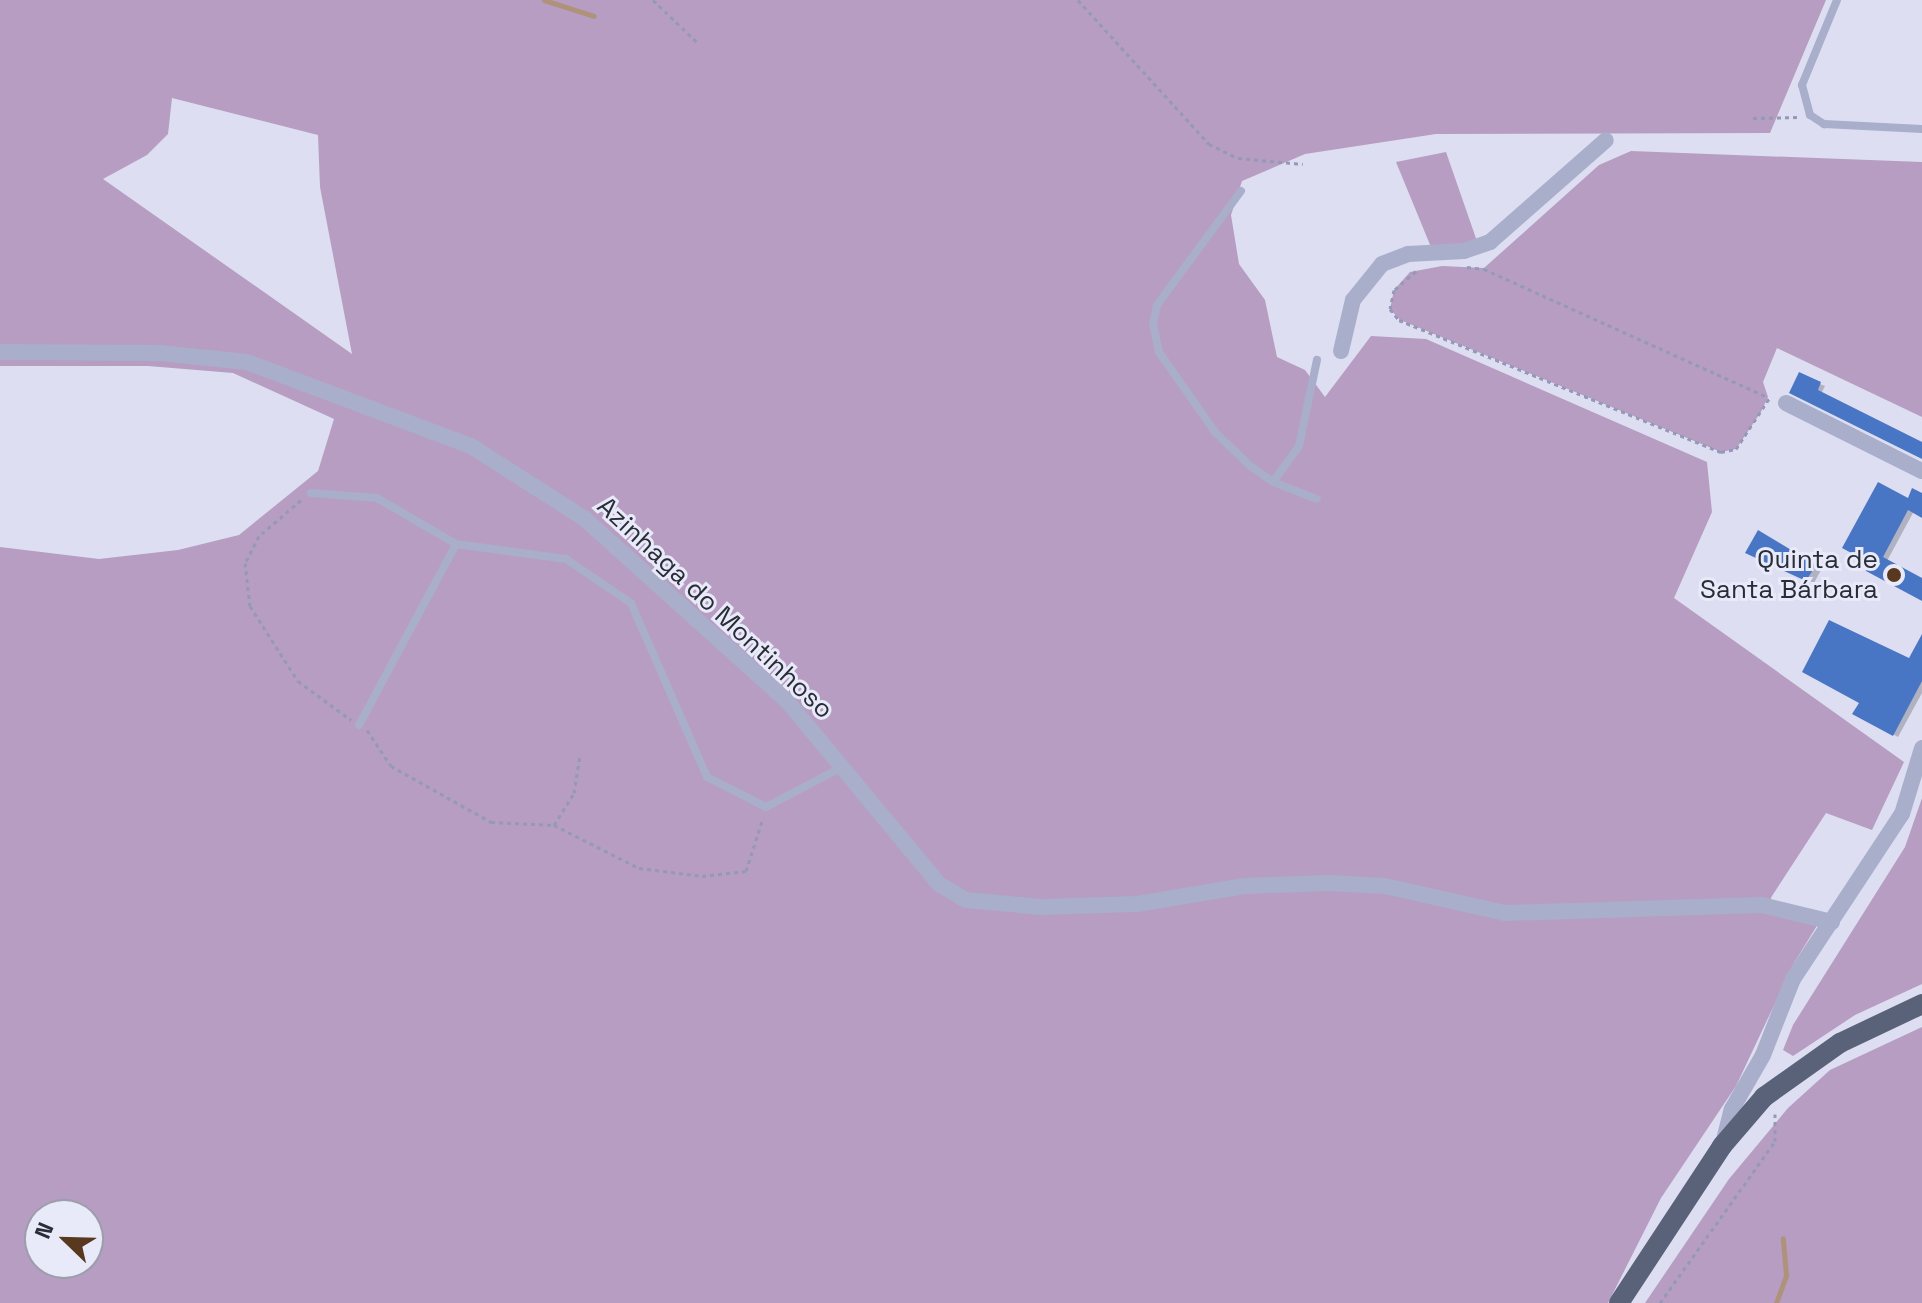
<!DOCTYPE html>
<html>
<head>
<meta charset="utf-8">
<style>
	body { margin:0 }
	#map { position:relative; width:1922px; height:1303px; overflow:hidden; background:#dddef2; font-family:"Space Grotesk",sans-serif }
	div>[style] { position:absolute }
	.green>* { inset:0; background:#b79dc1 }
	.shadow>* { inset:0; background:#0003 }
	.stream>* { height:5px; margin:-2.5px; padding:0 2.5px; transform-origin:2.5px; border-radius:2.5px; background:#af927c }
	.building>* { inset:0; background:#4976c4 }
	.path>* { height:3px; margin-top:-1.5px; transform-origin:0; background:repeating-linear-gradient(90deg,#9399b6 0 4px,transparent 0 8px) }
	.service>* { height:8px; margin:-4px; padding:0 4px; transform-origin:4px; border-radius:4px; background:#a9aeca }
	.minor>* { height:16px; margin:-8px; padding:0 8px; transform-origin:8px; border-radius:8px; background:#a9aeca }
	.primary>* { height:20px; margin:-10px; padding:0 10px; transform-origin:10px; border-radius:10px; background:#5a6279 }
	.dots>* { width:22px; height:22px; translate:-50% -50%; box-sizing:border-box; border:4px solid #e9eaf9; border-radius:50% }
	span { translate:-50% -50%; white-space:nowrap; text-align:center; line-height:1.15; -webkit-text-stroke:6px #e9eaf9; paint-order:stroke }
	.poi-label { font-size:26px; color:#292d37 }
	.right { translate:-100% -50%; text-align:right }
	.street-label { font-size:26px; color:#292d37 }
	.north { position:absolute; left:24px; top:1199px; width:80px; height:80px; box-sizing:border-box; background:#e9eaf9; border:2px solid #9c9eab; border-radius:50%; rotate:293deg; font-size:22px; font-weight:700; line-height:32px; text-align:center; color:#292d37 }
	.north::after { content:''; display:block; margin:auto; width:28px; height:36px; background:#58391f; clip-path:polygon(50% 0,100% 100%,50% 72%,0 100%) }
</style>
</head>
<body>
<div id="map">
	<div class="green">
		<div style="clip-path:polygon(evenodd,0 0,1826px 0,1770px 133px,1436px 134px,1305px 154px,1242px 181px,1231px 215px,1239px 264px,1265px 300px,1277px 357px,1305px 370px,1325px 397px,1371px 336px,1426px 339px,1707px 462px,1712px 512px,1674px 598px,1904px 762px,1872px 830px,1826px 813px,1772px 896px,1765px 911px,1818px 924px,1794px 963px,1736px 1086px,1661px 1198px,1608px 1303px,0 1303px,0 547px,99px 559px,178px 550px,239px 535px,318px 471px,334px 419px,233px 373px,148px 366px,0 366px,0 0,172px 98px,318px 135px,320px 187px,352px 354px,103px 179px,147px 155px,168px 134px,172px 98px,0 0,40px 1215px,88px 1215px,88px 1263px,40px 1263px,40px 1215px)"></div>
		<div style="clip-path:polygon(1631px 151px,1922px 162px,1922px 417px,1777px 348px,1763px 382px,1768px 397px,1761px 412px,1736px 449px,1721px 452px,1400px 320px,1390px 309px,1394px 290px,1410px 272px,1442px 266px,1484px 268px,1599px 165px)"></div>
		<div style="clip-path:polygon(1446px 152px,1479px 247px,1433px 252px,1396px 162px)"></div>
		<div style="clip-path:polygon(1922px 798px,1922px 984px,1855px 1015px,1793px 1056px,1783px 1050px,1793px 1025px,1905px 847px)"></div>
		<div style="clip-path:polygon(1922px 1027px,1922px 1303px,1645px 1303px,1729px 1179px,1788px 1108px,1830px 1070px)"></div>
	</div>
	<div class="shadow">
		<div style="clip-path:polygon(1820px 384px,1825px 386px,1821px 394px,1922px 444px,1922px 453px,1797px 395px)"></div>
		<div style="clip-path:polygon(1922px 495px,1922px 516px,1914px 511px,1887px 561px,1922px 580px,1922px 599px,1869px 570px,1908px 500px)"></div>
		<div style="clip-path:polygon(1759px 533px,1821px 570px,1814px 583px,1754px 555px)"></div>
		<div style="clip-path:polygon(1922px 638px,1922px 693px,1898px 737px,1855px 713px,1910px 661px)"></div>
		<div style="clip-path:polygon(88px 1244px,96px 1263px,68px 1271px,65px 1263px,88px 1263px)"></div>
	</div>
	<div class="stream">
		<div style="left:544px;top:0;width:52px;rotate:17.7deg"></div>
		<div style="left:1776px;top:1303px;width:30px;rotate:-70deg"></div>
		<div style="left:1786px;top:1275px;width:37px;rotate:-95deg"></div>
	</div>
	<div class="building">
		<div style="clip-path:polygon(1799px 372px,1821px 382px,1818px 390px,1922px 442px,1922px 459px,1789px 393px)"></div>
		<div style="clip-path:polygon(1878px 482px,1908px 498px,1912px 488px,1922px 493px,1922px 518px,1908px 510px,1883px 557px,1922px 578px,1922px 601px,1866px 571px,1870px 563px,1842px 548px)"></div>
		<div style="clip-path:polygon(1758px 530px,1816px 565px,1806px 581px,1745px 553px)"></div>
		<div style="clip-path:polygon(1829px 620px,1909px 658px,1922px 634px,1922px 681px,1893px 736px,1852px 714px,1859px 703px,1802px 672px)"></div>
	</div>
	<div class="path">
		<div style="left:653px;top:0;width:61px;rotate:43.7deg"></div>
		<div style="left:1078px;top:0;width:195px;rotate:47.7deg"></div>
		<div style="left:1209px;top:144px;width:32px;rotate:26deg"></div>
		<div style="left:1238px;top:158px;width:65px;rotate:5.3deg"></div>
		<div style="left:1753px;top:118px;width:45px;rotate:-1.3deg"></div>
		<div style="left:1467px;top:267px;width:17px;rotate:7deg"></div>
		<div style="left:1484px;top:269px;width:312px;rotate:24.3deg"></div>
		<div style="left:1416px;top:271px;width:29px;rotate:139deg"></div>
		<div style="left:1394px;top:290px;width:19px;rotate:102deg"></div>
		<div style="left:1390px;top:309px;width:14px;rotate:51deg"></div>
		<div style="left:1399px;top:320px;width:348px;rotate:22.3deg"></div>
		<div style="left:1721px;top:452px;width:15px;rotate:-11deg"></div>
		<div style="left:1736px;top:449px;width:62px;rotate:-56.8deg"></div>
		<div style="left:301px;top:500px;width:55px;rotate:139.4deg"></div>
		<div style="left:259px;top:536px;width:30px;rotate:117deg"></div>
		<div style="left:245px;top:563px;width:43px;rotate:83.4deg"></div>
		<div style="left:250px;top:606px;width:89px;rotate:57.4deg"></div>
		<div style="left:298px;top:681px;width:66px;rotate:36.3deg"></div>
		<div style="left:367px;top:730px;width:43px;rotate:56.3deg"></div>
		<div style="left:391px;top:766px;width:115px;rotate:29.2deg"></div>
		<div style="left:491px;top:822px;width:63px;rotate:2.7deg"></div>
		<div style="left:554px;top:825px;width:95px;rotate:26.8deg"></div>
		<div style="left:639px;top:868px;width:64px;rotate:7.2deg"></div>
		<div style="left:702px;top:876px;width:44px;rotate:-6.5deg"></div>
		<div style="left:746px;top:871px;width:56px;rotate:-72.2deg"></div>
		<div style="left:554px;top:825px;width:38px;rotate:-58deg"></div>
		<div style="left:574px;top:793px;width:36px;rotate:-81deg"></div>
		<div style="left:1660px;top:1303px;width:199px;rotate:-54.6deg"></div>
		<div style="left:1775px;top:1141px;width:27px;rotate:-90deg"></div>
	</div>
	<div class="service">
		<div style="left:1837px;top:0;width:92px;rotate:112.4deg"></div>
		<div style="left:1802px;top:85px;width:31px;rotate:75deg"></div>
		<div style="left:1810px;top:115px;width:17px;rotate:33deg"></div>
		<div style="left:1824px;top:124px;width:98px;rotate:2.9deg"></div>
		<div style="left:1241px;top:191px;width:142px;rotate:126.4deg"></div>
		<div style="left:1157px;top:305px;width:19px;rotate:102deg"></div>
		<div style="left:1153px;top:324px;width:29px;rotate:78deg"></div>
		<div style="left:1159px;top:352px;width:98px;rotate:55deg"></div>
		<div style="left:1215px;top:432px;width:47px;rotate:44.1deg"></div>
		<div style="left:1249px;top:465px;width:29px;rotate:35deg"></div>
		<div style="left:1273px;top:482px;width:47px;rotate:21.1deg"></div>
		<div style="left:1273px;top:482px;width:44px;rotate:-54.2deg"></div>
		<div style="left:1299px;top:446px;width:88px;rotate:-78.2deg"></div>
		<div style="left:311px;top:493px;width:66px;rotate:4.3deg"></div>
		<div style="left:377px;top:498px;width:91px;rotate:30.2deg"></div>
		<div style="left:456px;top:544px;width:111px;rotate:7.8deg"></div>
		<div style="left:566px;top:559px;width:78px;rotate:34.1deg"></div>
		<div style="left:631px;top:603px;width:190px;rotate:66.4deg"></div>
		<div style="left:707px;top:777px;width:66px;rotate:27deg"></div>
		<div style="left:766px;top:807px;width:88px;rotate:-27.7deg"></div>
		<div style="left:359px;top:725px;width:205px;rotate:-61.8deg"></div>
	</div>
	<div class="minor">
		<div style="left:1341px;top:351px;width:52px;rotate:-76.8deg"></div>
		<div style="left:1353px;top:300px;width:46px;rotate:-51.1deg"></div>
		<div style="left:1382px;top:264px;width:28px;rotate:-21deg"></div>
		<div style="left:1408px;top:254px;width:56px;rotate:-3.1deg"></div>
		<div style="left:1464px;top:251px;width:28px;rotate:-19deg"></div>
		<div style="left:1490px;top:242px;width:154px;rotate:-41.3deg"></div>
		<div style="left:0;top:352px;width:160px;rotate:0.4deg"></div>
		<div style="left:160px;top:353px;width:87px;rotate:5.9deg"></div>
		<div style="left:247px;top:362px;width:239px;rotate:20.6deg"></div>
		<div style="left:471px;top:446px;width:135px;rotate:32.6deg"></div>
		<div style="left:585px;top:519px;width:272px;rotate:42deg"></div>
		<div style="left:787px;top:701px;width:238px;rotate:50.3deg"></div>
		<div style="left:939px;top:884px;width:31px;rotate:31deg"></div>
		<div style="left:966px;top:900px;width:75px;rotate:5.3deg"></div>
		<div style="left:1041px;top:907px;width:96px;rotate:-1.8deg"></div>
		<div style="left:1137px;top:904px;width:109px;rotate:-9.5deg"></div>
		<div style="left:1245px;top:886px;width:84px;rotate:-2deg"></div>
		<div style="left:1329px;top:883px;width:56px;rotate:3.1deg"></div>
		<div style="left:1385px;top:886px;width:123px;rotate:12.7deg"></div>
		<div style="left:1505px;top:913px;width:257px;rotate:-1.8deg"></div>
		<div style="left:1762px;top:905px;width:72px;rotate:13.7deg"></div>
		<div style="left:1786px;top:403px;width:152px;rotate:26.6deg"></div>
		<div style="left:1723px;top:1144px;width:36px;rotate:-76deg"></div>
		<div style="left:1732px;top:1109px;width:62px;rotate:-60.1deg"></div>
		<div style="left:1763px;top:1055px;width:82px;rotate:-68.5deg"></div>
		<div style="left:1793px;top:979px;width:198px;rotate:-56.6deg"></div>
		<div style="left:1902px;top:814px;width:69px;rotate:-73.1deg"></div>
	</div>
	<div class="primary">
		<div style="left:1619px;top:1303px;width:188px;rotate:-56.7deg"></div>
		<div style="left:1722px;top:1146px;width:65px;rotate:-49.4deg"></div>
		<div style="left:1764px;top:1097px;width:93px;rotate:-35.4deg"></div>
		<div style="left:1840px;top:1043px;width:91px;rotate:-25.4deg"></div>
	</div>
	<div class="dots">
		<div style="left:1894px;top:575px;background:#58391f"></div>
	</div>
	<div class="poi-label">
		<span class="right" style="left:1878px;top:575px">Quinta de<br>Santa Bárbara</span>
	</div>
	<div class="street-label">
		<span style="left:715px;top:608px;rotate:43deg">Azinhaga do Montinhoso</span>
	</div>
	<div class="north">N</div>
</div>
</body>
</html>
